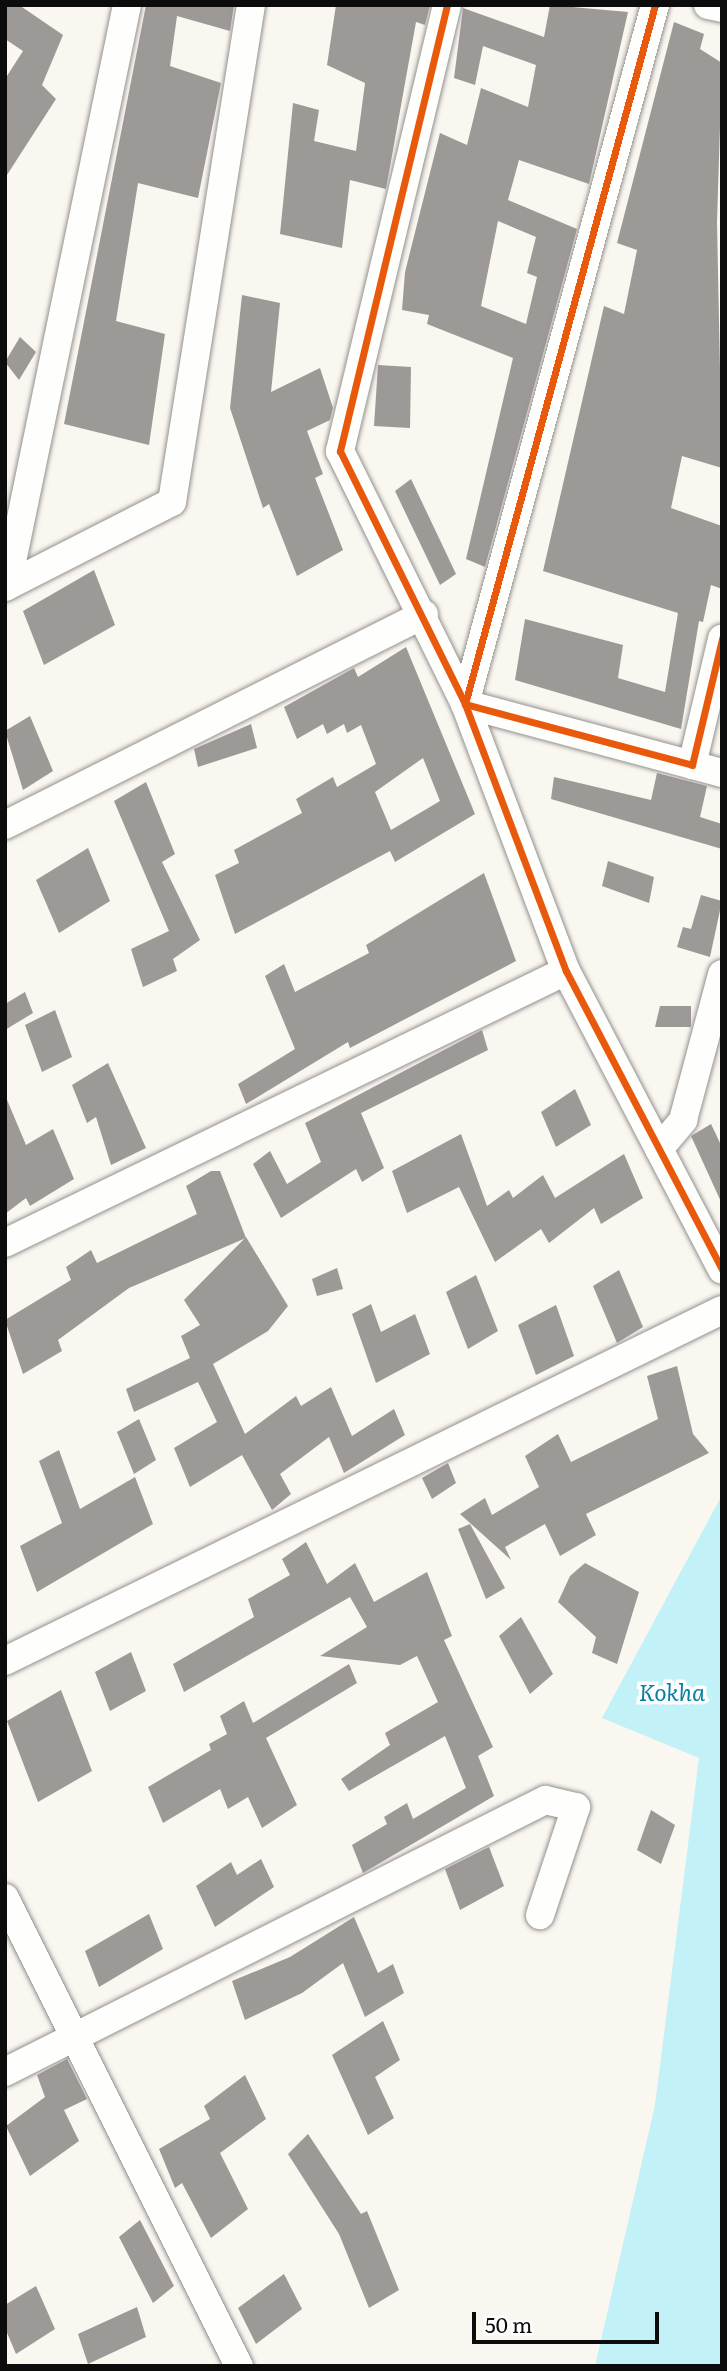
<!DOCTYPE html>
<html>
<head>
<meta charset="utf-8">
<style>
	body { margin:0 }
	#map { position:relative; width:727px; height:2371px; overflow:hidden; background:#faf6f0; font-family:Literata,serif }
	div>[style] { position:absolute }
	.water>* { inset:0; background:#c2f1f8 }
	.building>* { inset:0; background:#9d9996 }
	.roads { filter:drop-shadow(0 0 2px #93918f) drop-shadow(0 0 2px #93918f) }
	.minor>* { height:28px; margin:-14px; padding:0 14px; transform-origin:14px; border-radius:14px; background:#fefefd }
	.cycleway>* { height:7px; margin:-3.5px; padding:0 3.5px; transform-origin:3.5px; border-radius:3.5px; background:#e8590c }
	span { translate:-50% -50%; white-space:nowrap; text-align:center; line-height:1.15; -webkit-text-stroke:7px #fff; paint-order:stroke }
	.water-label { font-size:23px; color:#097fa2; font-style:italic }
	.frame { position:absolute; inset:0; border:7px solid #0c0c0c; pointer-events:none }
	.scale { position:absolute; left:472px; top:2312px; width:187px; height:32px; box-sizing:border-box; border:4px solid #0c0c0c; border-top:0; padding-left:9px; font-size:21px; line-height:24px; white-space:nowrap; color:#0c0c0c; -webkit-text-stroke:5px #fff; paint-order:stroke }
</style>
</head>
<body>
<div id="map">
	<div class="water">
		<div style="clip-path:polygon(722px 1495px,722px 2366px,595px 2366px,655px 2105px,699px 1758px,602px 1718px)"></div>
	</div>
	<div class="building">
		<div style="clip-path:polygon(5px 5px,19px 5px,63px 35px,42px 85px,56px 99px,5px 178px,5px 79px,23px 51px,5px 39px)"></div>
		<div style="clip-path:polygon(146px 5px,234px 5px,230px 31px,177px 16px,170px 66px,221px 83px,198px 198px,138px 183px,116px 321px,165px 334px,149px 445px,64px 424px)"></div>
		<div style="clip-path:polygon(336px 5px,430px 5px,425px 25px,416px 22px,386px 189px,350px 180px,342px 248px,280px 234px,293px 103px,319px 110px,314px 141px,356px 151px,365px 83px,327px 65px)"></div>
		<div style="clip-path:polygon(evenodd,550px 5px,628px 12px,589px 184px,519px 160px,508px 200px,577px 229px,485px 567px,466px 559px,513px 358px,427px 324px,429px 315px,402px 310px,405px 272px,440px 133px,467px 145px,481px 88px,528px 107px,536px 65px,483px 46px,475px 85px,454px 78px,463px 8px,544px 37px,550px 5px,498px 221px,536px 237px,527px 273px,537px 277px,526px 324px,481px 306px,498px 221px)"></div>
		<div style="clip-path:polygon(674px 22px,704px 34px,700px 49px,722px 63px,717px 222px,722px 468px,682px 456px,671px 508px,722px 526px,722px 589px,711px 585px,703px 622px,699px 621px,681px 729px,515px 680px,525px 619px,623px 645px,618px 678px,665px 692px,678px 613px,543px 571px,604px 306px,624px 314px,637px 250px,617px 243px)"></div>
		<div style="clip-path:polygon(242px 295px,280px 303px,271px 392px,320px 368px,333px 408px,330px 420px,307px 431px,323px 474px,315px 478px,343px 550px,297px 576px,269px 504px,263px 508px,230px 408px)"></div>
		<div style="clip-path:polygon(20px 337px,36px 352px,19px 380px,5px 362px)"></div>
		<div style="clip-path:polygon(378px 365px,411px 367px,410px 428px,374px 426px)"></div>
		<div style="clip-path:polygon(411px 479px,456px 574px,440px 585px,395px 491px)"></div>
		<div style="clip-path:polygon(94px 570px,115px 625px,44px 665px,23px 611px)"></div>
		<div style="clip-path:polygon(evenodd,406px 647px,475px 814px,395px 862px,390px 851px,235px 934px,215px 875px,239px 863px,234px 850px,302px 813px,296px 799px,333px 777px,337px 787px,376px 764px,361px 725px,347px 733px,344px 724px,327px 734px,323px 724px,297px 739px,284px 707px,354px 668px,358px 677px,406px 647px,423px 758px,440px 801px,391px 830px,375px 792px,423px 758px)"></div>
		<div style="clip-path:polygon(30px 716px,53px 771px,23px 790px,5px 731px)"></div>
		<div style="clip-path:polygon(251px 724px,257px 748px,198px 767px,194px 749px)"></div>
		<div style="clip-path:polygon(657px 773px,707px 786px,700px 817px,722px 824px,722px 849px,551px 799px,554px 777px,651px 800px)"></div>
		<div style="clip-path:polygon(146px 782px,175px 854px,162px 862px,200px 940px,173px 959px,177px 971px,143px 987px,131px 949px,169px 931px,114px 801px)"></div>
		<div style="clip-path:polygon(88px 848px,110px 901px,59px 933px,36px 880px)"></div>
		<div style="clip-path:polygon(608px 861px,654px 877px,649px 903px,602px 886px)"></div>
		<div style="clip-path:polygon(484px 873px,516px 961px,350px 1048px,348px 1042px,246px 1104px,238px 1084px,295px 1049px,265px 976px,284px 964px,295px 992px,369px 953px,366px 945px)"></div>
		<div style="clip-path:polygon(701px 895px,722px 901px,710px 957px,677px 947px,683px 927px,691px 929px)"></div>
		<div style="clip-path:polygon(25px 992px,33px 1013px,5px 1030px,5px 1004px)"></div>
		<div style="clip-path:polygon(660px 1006px,691px 1006px,691px 1027px,655px 1027px)"></div>
		<div style="clip-path:polygon(55px 1010px,72px 1057px,42px 1072px,25px 1025px)"></div>
		<div style="clip-path:polygon(482px 1030px,488px 1050px,361px 1113px,384px 1168px,362px 1182px,356px 1169px,281px 1218px,253px 1164px,270px 1151px,287px 1184px,321px 1162px,305px 1123px)"></div>
		<div style="clip-path:polygon(108px 1063px,146px 1148px,111px 1165px,96px 1117px,87px 1123px,72px 1085px)"></div>
		<div style="clip-path:polygon(575px 1089px,591px 1125px,556px 1147px,541px 1112px)"></div>
		<div style="clip-path:polygon(5px 1095px,26px 1145px,53px 1129px,74px 1179px,30px 1206px,26px 1198px,5px 1214px)"></div>
		<div style="clip-path:polygon(711px 1124px,722px 1147px,722px 1204px,691px 1136px)"></div>
		<div style="clip-path:polygon(461px 1134px,487px 1206px,509px 1190px,513px 1198px,543px 1175px,555px 1198px,624px 1154px,643px 1198px,601px 1224px,594px 1208px,549px 1243px,541px 1229px,495px 1262px,459px 1187px,407px 1213px,392px 1171px)"></div>
		<div style="clip-path:polygon(211px 1171px,220px 1171px,246px 1238px,129px 1288px,58px 1340px,62px 1351px,23px 1374px,5px 1320px,71px 1280px,66px 1267px,91px 1250px,97px 1263px,197px 1214px,186px 1186px)"></div>
		<div style="clip-path:polygon(246px 1237px,288px 1306px,268px 1331px,213px 1364px,245px 1434px,296px 1396px,301px 1406px,331px 1387px,352px 1436px,394px 1409px,405px 1435px,344px 1473px,329px 1437px,280px 1474px,291px 1494px,272px 1510px,242px 1455px,190px 1487px,174px 1448px,217px 1422px,198px 1382px,134px 1412px,126px 1389px,190px 1358px,181px 1336px,200px 1325px,184px 1300px)"></div>
		<div style="clip-path:polygon(337px 1268px,343px 1289px,317px 1296px,312px 1279px)"></div>
		<div style="clip-path:polygon(619px 1270px,643px 1327px,617px 1343px,593px 1286px)"></div>
		<div style="clip-path:polygon(476px 1275px,498px 1331px,468px 1349px,446px 1292px)"></div>
		<div style="clip-path:polygon(371px 1304px,381px 1332px,415px 1314px,430px 1354px,376px 1383px,352px 1314px)"></div>
		<div style="clip-path:polygon(556px 1305px,574px 1356px,536px 1375px,518px 1325px)"></div>
		<div style="clip-path:polygon(677px 1366px,693px 1434px,709px 1453px,586px 1514px,596px 1535px,560px 1556px,545px 1524px,505px 1547px,511px 1560px,460px 1514px,485px 1498px,492px 1515px,539px 1487px,525px 1456px,558px 1434px,571px 1462px,658px 1419px,647px 1376px)"></div>
		<div style="clip-path:polygon(139px 1419px,156px 1460px,134px 1474px,117px 1432px)"></div>
		<div style="clip-path:polygon(59px 1450px,80px 1509px,135px 1477px,153px 1524px,37px 1592px,20px 1546px,62px 1523px,39px 1461px)"></div>
		<div style="clip-path:polygon(448px 1463px,456px 1483px,432px 1499px,422px 1478px)"></div>
		<div style="clip-path:polygon(470px 1524px,505px 1588px,486px 1599px,458px 1529px)"></div>
		<div style="clip-path:polygon(306px 1542px,327px 1584px,355px 1563px,374px 1602px,427px 1572px,452px 1636px,444px 1640px,493px 1747px,478px 1756px,494px 1796px,363px 1873px,352px 1845px,387px 1824px,384px 1817px,407px 1803px,413px 1819px,466px 1788px,445px 1736px,349px 1791px,341px 1779px,390px 1745px,385px 1733px,438px 1702px,417px 1656px,400px 1665px,320px 1656px,367px 1627px,350px 1597px,184px 1692px,173px 1664px,254px 1617px,248px 1599px,290px 1575px,282px 1559px)"></div>
		<div style="clip-path:polygon(585px 1563px,639px 1592px,617px 1664px,592px 1653px,596px 1637px,558px 1602px,570px 1576px)"></div>
		<div style="clip-path:polygon(521px 1617px,553px 1674px,530px 1694px,499px 1636px)"></div>
		<div style="clip-path:polygon(131px 1652px,146px 1691px,110px 1711px,95px 1672px)"></div>
		<div style="clip-path:polygon(349px 1664px,357px 1683px,266px 1738px,297px 1805px,262px 1828px,248px 1797px,228px 1809px,220px 1789px,163px 1823px,148px 1787px,211px 1750px,209px 1744px,227px 1734px,220px 1716px,244px 1701px,253px 1723px)"></div>
		<div style="clip-path:polygon(61px 1690px,92px 1771px,38px 1802px,7px 1721px)"></div>
		<div style="clip-path:polygon(651px 1810px,675px 1825px,661px 1864px,637px 1850px)"></div>
		<div style="clip-path:polygon(489px 1847px,504px 1886px,460px 1910px,445px 1869px)"></div>
		<div style="clip-path:polygon(261px 1859px,274px 1887px,215px 1927px,196px 1886px,231px 1862px,237px 1875px)"></div>
		<div style="clip-path:polygon(149px 1914px,163px 1949px,99px 1987px,85px 1951px)"></div>
		<div style="clip-path:polygon(354px 1917px,378px 1973px,393px 1964px,404px 1993px,365px 2017px,343px 1963px,302px 1993px,245px 2020px,232px 1981px,290px 1957px)"></div>
		<div style="clip-path:polygon(383px 2021px,400px 2060px,375px 2077px,394px 2118px,368px 2135px,332px 2055px)"></div>
		<div style="clip-path:polygon(67px 2059px,87px 2099px,64px 2110px,79px 2141px,30px 2176px,6px 2126px,45px 2097px,37px 2075px)"></div>
		<div style="clip-path:polygon(245px 2075px,266px 2119px,220px 2153px,248px 2209px,211px 2238px,182px 2183px,175px 2188px,159px 2149px,210px 2119px,204px 2106px)"></div>
		<div style="clip-path:polygon(308px 2134px,361px 2214px,367px 2211px,399px 2290px,369px 2308px,339px 2234px,288px 2154px)"></div>
		<div style="clip-path:polygon(140px 2220px,174px 2286px,153px 2303px,119px 2237px)"></div>
		<div style="clip-path:polygon(284px 2274px,302px 2309px,256px 2344px,238px 2308px)"></div>
		<div style="clip-path:polygon(36px 2286px,55px 2329px,16px 2354px,5px 2328px,5px 2305px)"></div>
		<div style="clip-path:polygon(137px 2307px,146px 2337px,88px 2364px,78px 2334px)"></div>
	</div>
	<div class="roads">
		<div class="minor">
			<div style="left:447px;top:5px;width:459px;rotate:103.5deg"></div>
			<div style="left:340px;top:451px;width:282px;rotate:63.7deg"></div>
			<div style="left:465px;top:704px;width:285px;rotate:69.3deg"></div>
			<div style="left:566px;top:971px;width:337px;rotate:62.4deg"></div>
			<div style="left:655px;top:5px;width:724px;rotate:105.21deg"></div>
			<div style="left:465px;top:704px;width:235px;rotate:15deg"></div>
			<div style="left:692px;top:765px;width:130px;rotate:-76.6deg"></div>
			<div style="left:708px;top:5px;width:14px;rotate:12deg"></div>
			<div style="left:7px;top:586px;width:593px;rotate:-78.33deg"></div>
			<div style="left:5px;top:587px;width:187px;rotate:-27deg"></div>
			<div style="left:172px;top:502px;width:503px;rotate:-80.97deg"></div>
			<div style="left:692px;top:765px;width:31px;rotate:15deg"></div>
			<div style="left:5px;top:825px;width:469px;rotate:-26.7deg"></div>
			<div style="left:659px;top:1149px;width:38px;rotate:-50deg"></div>
			<div style="left:683px;top:1120px;width:151px;rotate:-75deg"></div>
			<div style="left:5px;top:1243px;width:623px;rotate:-25.87deg"></div>
			<div style="left:5px;top:1661px;width:798px;rotate:-26.08deg"></div>
			<div style="left:5px;top:1898px;width:523px;rotate:63.43deg"></div>
			<div style="left:5px;top:2072px;width:605px;rotate:-26.73deg"></div>
			<div style="left:545px;top:1800px;width:32px;rotate:13deg"></div>
			<div style="left:576px;top:1807px;width:114px;rotate:108.4deg"></div>
		</div>
	</div>
	<div class="cycleway">
		<div style="left:447px;top:5px;width:459px;rotate:103.5deg"></div>
		<div style="left:340px;top:451px;width:282px;rotate:63.7deg"></div>
		<div style="left:465px;top:704px;width:285px;rotate:69.3deg"></div>
		<div style="left:566px;top:971px;width:337px;rotate:62.4deg"></div>
		<div style="left:655px;top:5px;width:724px;rotate:105.21deg"></div>
		<div style="left:465px;top:704px;width:235px;rotate:15deg"></div>
		<div style="left:692px;top:765px;width:130px;rotate:-76.6deg"></div>
	</div>
	<div class="water-label">
		<span style="left:672px;top:1691px">Kokha</span>
	</div>
	<div class="frame"></div>
	<div class="scale">50 m</div>
</div>
</body>
</html>
